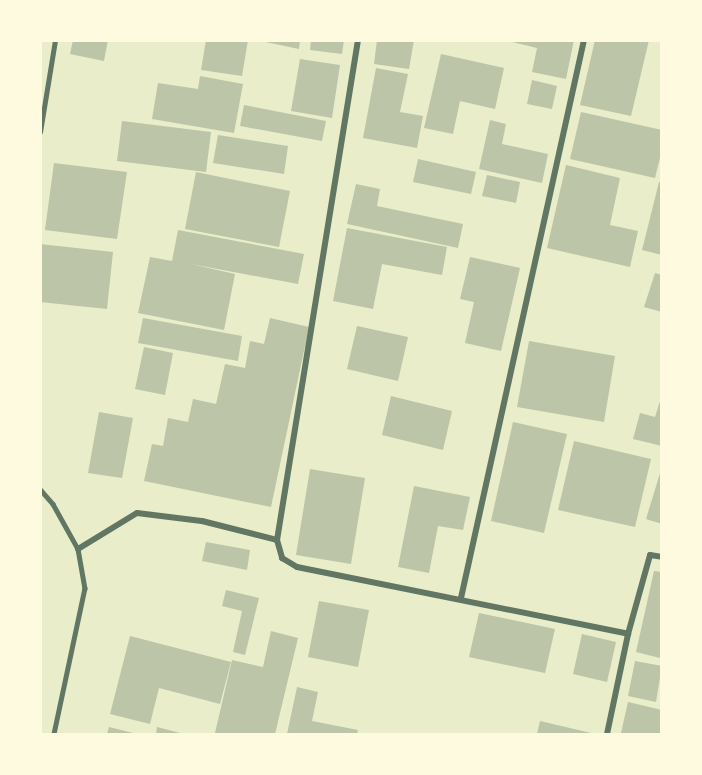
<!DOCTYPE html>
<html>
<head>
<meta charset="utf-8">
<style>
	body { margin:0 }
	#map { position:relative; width:702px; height:775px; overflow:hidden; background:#e9edc9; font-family:Ubuntu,sans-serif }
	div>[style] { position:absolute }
	.building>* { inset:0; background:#bcc5a7 }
	.service>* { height:4.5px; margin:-2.25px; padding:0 2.25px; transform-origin:2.25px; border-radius:2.25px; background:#617663 }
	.minor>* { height:6px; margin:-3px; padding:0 3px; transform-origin:3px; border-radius:3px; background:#617663 }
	span { translate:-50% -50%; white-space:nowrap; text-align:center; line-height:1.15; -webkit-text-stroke:4.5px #fefae0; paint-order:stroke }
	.frame { position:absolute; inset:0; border:42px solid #fefae0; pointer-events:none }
</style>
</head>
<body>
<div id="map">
	<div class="building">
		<div style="clip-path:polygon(73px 40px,108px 40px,104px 61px,70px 54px)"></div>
		<div style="clip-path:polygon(206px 40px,248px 40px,242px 76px,201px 70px)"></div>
		<div style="clip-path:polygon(256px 40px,300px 40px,299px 49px)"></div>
		<div style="clip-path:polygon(311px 40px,344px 40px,342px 54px,310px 50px)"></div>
		<div style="clip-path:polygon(377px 40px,414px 40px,409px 69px,374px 64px)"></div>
		<div style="clip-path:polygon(574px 40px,566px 79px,532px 72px,537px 48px,508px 41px)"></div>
		<div style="clip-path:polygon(595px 40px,649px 40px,631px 116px,580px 105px)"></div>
		<div style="clip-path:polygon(441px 54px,504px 68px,495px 109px,460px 101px,453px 134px,424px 128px)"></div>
		<div style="clip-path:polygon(300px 59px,340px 65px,332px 118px,291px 111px)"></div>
		<div style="clip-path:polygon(376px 68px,408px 74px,400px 112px,423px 116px,417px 148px,363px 138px)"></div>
		<div style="clip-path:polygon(200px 76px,243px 84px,234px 133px,152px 119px,158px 83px,198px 89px)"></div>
		<div style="clip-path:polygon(532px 80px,557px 86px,552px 109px,527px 104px)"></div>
		<div style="clip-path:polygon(244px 105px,326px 121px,322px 141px,240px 126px)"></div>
		<div style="clip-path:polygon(581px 112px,662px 130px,662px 150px,655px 178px,570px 159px)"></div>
		<div style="clip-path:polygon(490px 120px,506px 124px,502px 144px,548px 154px,542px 183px,479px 169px)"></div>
		<div style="clip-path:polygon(122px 121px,211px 132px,206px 172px,117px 161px)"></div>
		<div style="clip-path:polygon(218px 135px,288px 146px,284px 174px,213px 163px)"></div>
		<div style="clip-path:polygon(418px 159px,476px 172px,471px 194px,413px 182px)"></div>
		<div style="clip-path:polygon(54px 163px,127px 172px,117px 239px,45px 230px)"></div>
		<div style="clip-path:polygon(566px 165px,620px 178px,610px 225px,638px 231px,630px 267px,547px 248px)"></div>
		<div style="clip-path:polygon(196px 172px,290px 191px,279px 247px,185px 229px)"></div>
		<div style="clip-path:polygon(487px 175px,520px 182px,516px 203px,482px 196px)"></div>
		<div style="clip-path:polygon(659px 182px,662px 183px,662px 255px,642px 250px)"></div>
		<div style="clip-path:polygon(356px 184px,380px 189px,377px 206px,463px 224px,458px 248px,347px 224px)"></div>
		<div style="clip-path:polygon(347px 228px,447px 247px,442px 275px,382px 264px,373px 309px,333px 301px)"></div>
		<div style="clip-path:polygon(178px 230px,304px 254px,298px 284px,191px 264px,235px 274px,224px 330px,138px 313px,150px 257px,172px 261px)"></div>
		<div style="clip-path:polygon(40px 244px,113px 252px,107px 309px,40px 302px)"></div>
		<div style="clip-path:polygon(470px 257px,520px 268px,501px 351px,465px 343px,474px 302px,460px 299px)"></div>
		<div style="clip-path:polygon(655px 273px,662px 275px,662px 312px,644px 307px)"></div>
		<div style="clip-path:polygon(143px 318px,242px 336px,238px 361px,138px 343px)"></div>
		<div style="clip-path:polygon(270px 318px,309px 327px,271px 507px,144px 481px,152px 444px,163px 446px,168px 418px,188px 422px,193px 399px,216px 404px,225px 364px,245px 368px,250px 341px,264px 344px)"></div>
		<div style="clip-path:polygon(357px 326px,408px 337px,398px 381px,347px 369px)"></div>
		<div style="clip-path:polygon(529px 341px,615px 356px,604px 422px,517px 407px)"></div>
		<div style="clip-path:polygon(144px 347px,173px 353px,165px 395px,135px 389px)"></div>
		<div style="clip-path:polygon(662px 395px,662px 446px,633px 439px,640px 413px,655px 417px)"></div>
		<div style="clip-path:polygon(391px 396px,452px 411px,443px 450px,382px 435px)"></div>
		<div style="clip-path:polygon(99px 412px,133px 418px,122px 478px,88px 473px)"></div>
		<div style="clip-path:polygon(513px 422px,567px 434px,544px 533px,491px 521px)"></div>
		<div style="clip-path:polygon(574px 441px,651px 459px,635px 527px,558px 510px)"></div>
		<div style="clip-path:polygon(310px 469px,365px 478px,351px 564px,296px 555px)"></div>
		<div style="clip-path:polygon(661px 470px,662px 470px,662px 524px,646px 519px)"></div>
		<div style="clip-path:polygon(414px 486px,470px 497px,463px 530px,438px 526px,429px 573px,398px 567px)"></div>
		<div style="clip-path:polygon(206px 542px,250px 550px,247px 570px,202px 561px)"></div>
		<div style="clip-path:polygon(654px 571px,662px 572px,660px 658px,636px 652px)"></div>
		<div style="clip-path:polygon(226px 590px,259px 598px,245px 655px,233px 652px,242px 611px,222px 606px)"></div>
		<div style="clip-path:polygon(319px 601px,369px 610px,358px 667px,308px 657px)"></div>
		<div style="clip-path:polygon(479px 613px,555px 629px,545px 673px,469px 657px)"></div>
		<div style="clip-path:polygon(271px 631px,298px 638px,275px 734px,215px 733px,232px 660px,263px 667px)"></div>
		<div style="clip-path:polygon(582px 634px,616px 642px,607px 682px,573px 674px)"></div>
		<div style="clip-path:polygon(130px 636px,231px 662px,220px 704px,159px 688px,150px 724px,110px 714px)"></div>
		<div style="clip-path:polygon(635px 661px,662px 666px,656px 702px,628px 696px)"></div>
		<div style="clip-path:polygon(297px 687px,318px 692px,312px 721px,358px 730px,357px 734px,287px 734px)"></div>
		<div style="clip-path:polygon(628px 702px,662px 710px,662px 734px,621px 733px)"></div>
		<div style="clip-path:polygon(540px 721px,591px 733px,591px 734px,537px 734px)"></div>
		<div style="clip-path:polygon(109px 727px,137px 734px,107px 734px)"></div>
		<div style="clip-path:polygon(157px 727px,184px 734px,156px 734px)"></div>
	</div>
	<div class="service">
		<div style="left:40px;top:132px;width:93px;rotate:-80.7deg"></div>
		<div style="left:40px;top:489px;width:20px;rotate:49deg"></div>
		<div style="left:53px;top:504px;width:51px;rotate:60.9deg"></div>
		<div style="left:78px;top:549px;width:40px;rotate:80deg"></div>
		<div style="left:85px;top:588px;width:149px;rotate:102deg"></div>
	</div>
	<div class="minor">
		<div style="left:358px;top:40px;width:507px;rotate:99.2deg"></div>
		<div style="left:277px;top:540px;width:19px;rotate:74deg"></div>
		<div style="left:282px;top:558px;width:17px;rotate:31deg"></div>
		<div style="left:297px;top:567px;width:338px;rotate:11.4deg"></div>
		<div style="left:78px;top:549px;width:69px;rotate:-31.4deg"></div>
		<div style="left:137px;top:513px;width:65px;rotate:7deg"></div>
		<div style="left:202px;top:521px;width:77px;rotate:14.2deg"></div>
		<div style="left:461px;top:598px;width:571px;rotate:-77.57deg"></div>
		<div style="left:607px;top:734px;width:102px;rotate:-78.1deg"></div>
		<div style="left:628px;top:634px;width:82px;rotate:-74.4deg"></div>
		<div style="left:650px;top:555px;width:12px;rotate:9deg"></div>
	</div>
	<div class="frame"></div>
</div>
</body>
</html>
